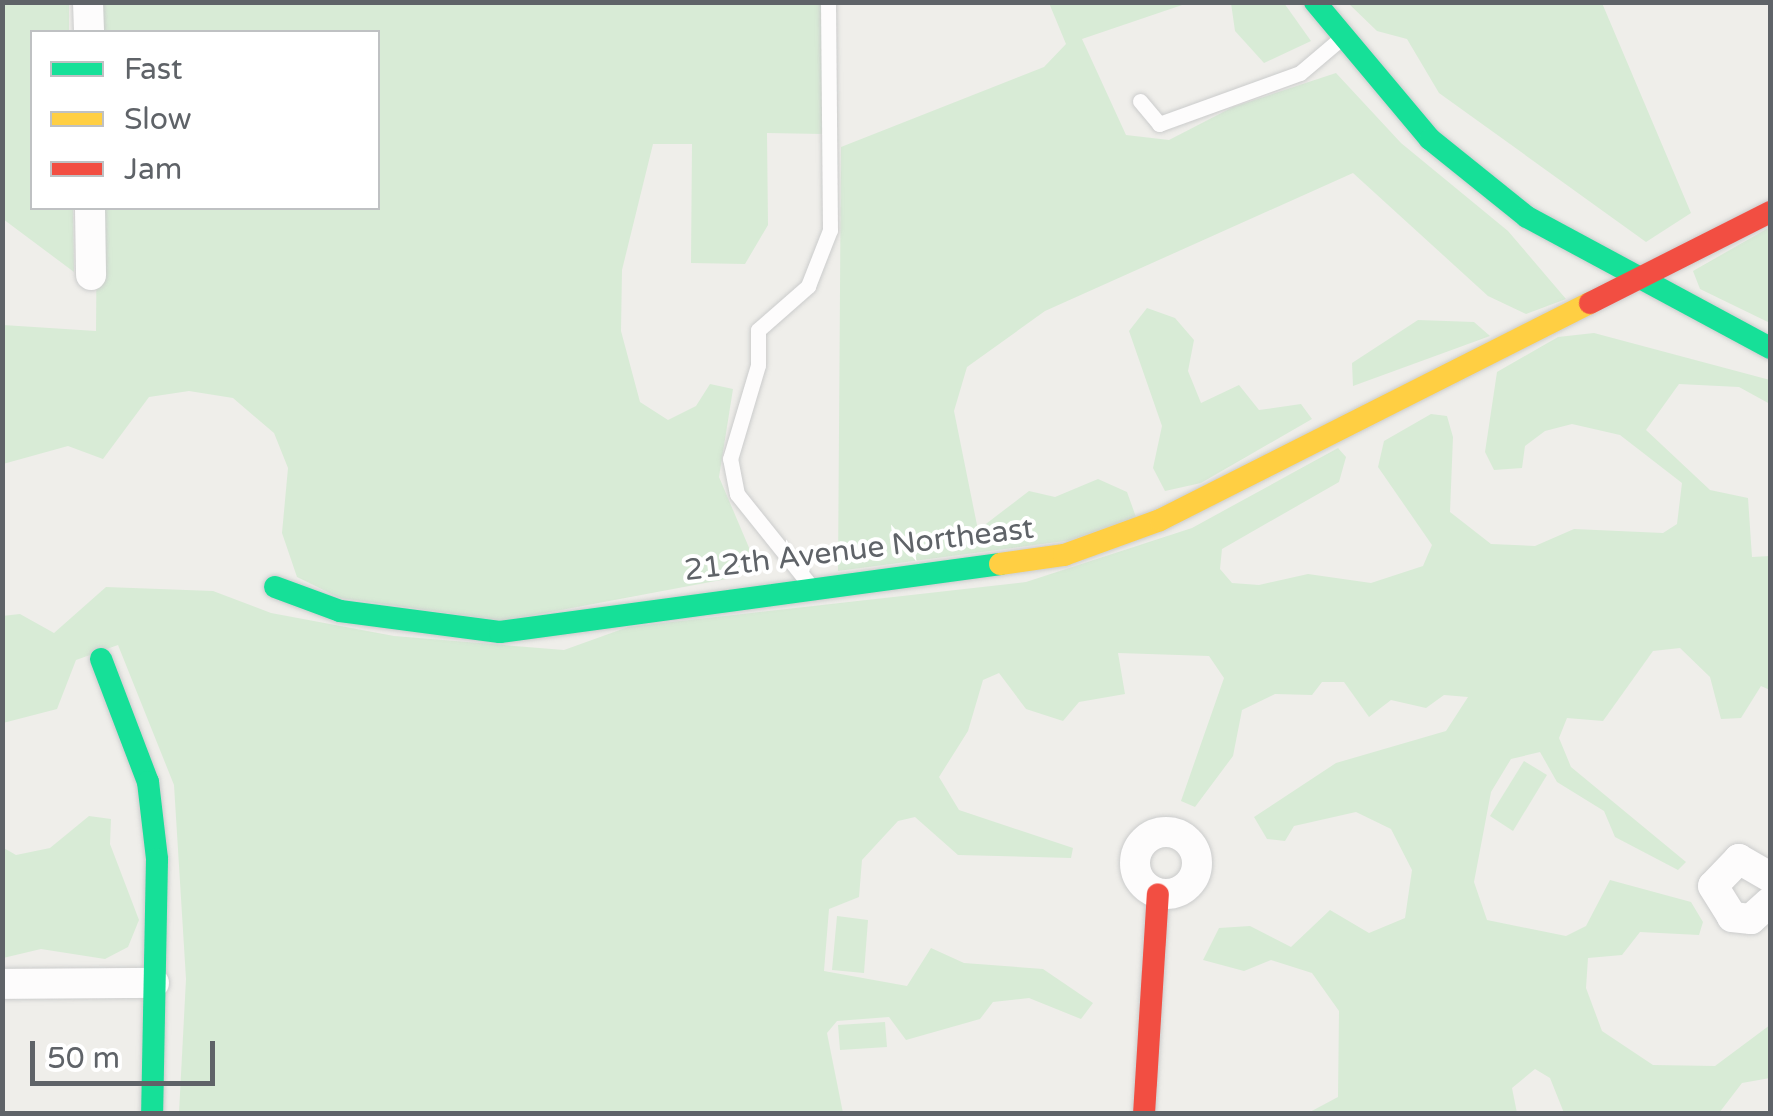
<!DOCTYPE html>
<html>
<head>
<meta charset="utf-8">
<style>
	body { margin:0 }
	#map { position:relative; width:1773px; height:1116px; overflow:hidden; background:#efeeea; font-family:"Varela Round",sans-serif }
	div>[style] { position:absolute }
	.green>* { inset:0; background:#d8ebd6 }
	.roads { filter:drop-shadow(0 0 2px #cbcccc) drop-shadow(0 0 2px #cbcccc) }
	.lane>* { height:15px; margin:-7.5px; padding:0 7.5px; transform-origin:7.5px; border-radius:7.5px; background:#fdfcfc }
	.street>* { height:30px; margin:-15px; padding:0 15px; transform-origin:15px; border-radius:15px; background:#fdfcfc }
	.street>.ring { margin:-15px; padding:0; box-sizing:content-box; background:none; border:30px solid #fdfcfc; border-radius:50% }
	.fast>* { height:22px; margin:-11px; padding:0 11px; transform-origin:11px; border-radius:11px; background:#16e098 }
	.slow>* { height:22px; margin:-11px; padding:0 11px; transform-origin:11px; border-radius:11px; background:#ffcf43 }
	.jam>* { height:22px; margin:-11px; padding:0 11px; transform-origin:11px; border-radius:11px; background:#f24e42 }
	span { translate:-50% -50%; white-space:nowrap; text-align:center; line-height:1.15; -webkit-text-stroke:8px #fff; paint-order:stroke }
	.street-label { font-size:30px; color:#5f6368 }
	.frame { position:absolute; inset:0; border:5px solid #5f6368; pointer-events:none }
	.legend { position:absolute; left:30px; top:30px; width:350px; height:180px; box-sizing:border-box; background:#fff; border:2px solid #bfc1c3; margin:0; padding:12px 18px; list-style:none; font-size:30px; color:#5f6368 }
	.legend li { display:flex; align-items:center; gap:20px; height:50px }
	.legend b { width:50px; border:2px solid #bfc1c3 }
	.scale { position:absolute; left:30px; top:1041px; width:185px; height:45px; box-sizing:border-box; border:5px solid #5f6368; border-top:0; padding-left:12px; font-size:30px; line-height:35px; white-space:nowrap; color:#5f6368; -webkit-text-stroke:8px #fff; paint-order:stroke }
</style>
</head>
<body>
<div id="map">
	<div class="green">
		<div style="clip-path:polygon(2px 3px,69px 3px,69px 32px,32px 32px,32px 208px,73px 208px,74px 272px,3px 219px)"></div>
		<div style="clip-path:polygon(99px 3px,822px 3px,823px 134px,767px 133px,768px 225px,745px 264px,691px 263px,692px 144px,653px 144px,622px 270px,621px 331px,640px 402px,668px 420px,696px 406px,710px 384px,733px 389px,719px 477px,750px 550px,737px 577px,503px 621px,340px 598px,297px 577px,282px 533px,288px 468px,274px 433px,233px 398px,189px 391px,149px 397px,103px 459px,68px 446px,3px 464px,3px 325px,96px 331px,97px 208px,378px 208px,378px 32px,99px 32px)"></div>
		<div style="clip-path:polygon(1049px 3px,1188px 3px,1082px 39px,1126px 135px,1169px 140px,1233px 107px,1336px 73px,1401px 143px,1508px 231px,1566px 299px,1526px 314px,1488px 296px,1353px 173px,1045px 311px,967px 367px,954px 411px,978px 530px,1029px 491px,1055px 497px,1098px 479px,1127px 492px,1136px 517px,1072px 540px,838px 571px,841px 147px,1044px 67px,1066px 44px)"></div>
		<div style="clip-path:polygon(1231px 3px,1284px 3px,1311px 41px,1264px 63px,1235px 31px)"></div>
		<div style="clip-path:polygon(1348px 3px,1602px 3px,1691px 213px,1646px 242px,1439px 93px,1407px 39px,1377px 31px)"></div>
		<div style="clip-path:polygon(1770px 227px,1770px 323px,1700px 289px,1693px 271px)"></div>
		<div style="clip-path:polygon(1147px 308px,1175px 318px,1194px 340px,1188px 371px,1201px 403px,1239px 385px,1259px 410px,1301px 404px,1312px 419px,1201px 483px,1165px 491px,1153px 468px,1162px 426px,1129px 331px)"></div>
		<div style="clip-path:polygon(1418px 320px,1474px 322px,1490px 336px,1353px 386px,1352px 363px)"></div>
		<div style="clip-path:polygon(1594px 333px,1770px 380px,1770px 404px,1739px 387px,1679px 384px,1646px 430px,1710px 490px,1748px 498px,1752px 557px,1770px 556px,1770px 690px,1761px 686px,1741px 718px,1721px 719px,1710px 677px,1680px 648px,1653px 651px,1603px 721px,1567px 718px,1559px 738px,1571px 767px,1686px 862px,1678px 870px,1615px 837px,1604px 811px,1557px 782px,1540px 752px,1511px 759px,1491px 792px,1474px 882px,1487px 920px,1566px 936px,1586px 926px,1610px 880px,1691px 902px,1703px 922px,1699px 935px,1640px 932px,1622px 955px,1588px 958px,1586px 988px,1602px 1031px,1653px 1065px,1715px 1066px,1770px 1025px,1770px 1078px,1742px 1083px,1719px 1113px,1564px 1113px,1550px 1078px,1535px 1069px,1512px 1088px,1517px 1113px,1308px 1113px,1338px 1097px,1339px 1011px,1312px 973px,1271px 960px,1244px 971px,1203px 960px,1219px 928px,1250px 926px,1291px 947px,1330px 910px,1369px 933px,1405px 918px,1412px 870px,1391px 829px,1356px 812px,1294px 826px,1285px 841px,1267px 839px,1254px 817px,1336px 763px,1446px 731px,1468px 697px,1444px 695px,1426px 708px,1391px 700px,1369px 717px,1344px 682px,1322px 682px,1312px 695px,1275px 694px,1242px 710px,1233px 756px,1195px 807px,1181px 801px,1224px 678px,1209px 656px,1118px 653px,1125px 694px,1079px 702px,1063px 721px,1026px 709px,999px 673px,983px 680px,968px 731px,939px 777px,959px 810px,1073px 848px,1071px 858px,958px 855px,915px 817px,898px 821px,862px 860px,859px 897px,829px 909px,824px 971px,907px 986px,931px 948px,964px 963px,1043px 969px,1093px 1003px,1081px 1019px,1029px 998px,993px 1002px,980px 1019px,906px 1040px,889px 1017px,837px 1021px,827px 1033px,843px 1113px,179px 1113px,186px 979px,174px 785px,118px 645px,76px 660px,57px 709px,3px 723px,2px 616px,20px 614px,54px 633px,106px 587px,213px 591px,271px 613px,394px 636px,564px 650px,628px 627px,1026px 582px,1192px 528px,1338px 448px,1346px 457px,1339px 482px,1222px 549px,1220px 569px,1232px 583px,1259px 585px,1308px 574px,1371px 583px,1423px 566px,1432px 545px,1378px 467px,1384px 441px,1431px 414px,1447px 416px,1453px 437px,1450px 512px,1491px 544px,1535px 546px,1574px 529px,1663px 533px,1677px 524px,1682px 483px,1620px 435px,1572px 424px,1545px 431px,1525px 446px,1522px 468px,1494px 470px,1485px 452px,1497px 372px,1558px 337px)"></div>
		<div style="clip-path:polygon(1524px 761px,1547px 775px,1513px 831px,1490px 816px)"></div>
		<div style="clip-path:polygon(89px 816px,111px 819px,110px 844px,139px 920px,128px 947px,105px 959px,41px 949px,3px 958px,2px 847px,16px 855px,50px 848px)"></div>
		<div style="clip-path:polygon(837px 916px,868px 920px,864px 973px,832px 970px)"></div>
		<div style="clip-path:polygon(885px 1022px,887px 1047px,840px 1050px,838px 1025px)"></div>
	</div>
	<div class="roads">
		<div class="lane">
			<div style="left:1140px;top:101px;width:30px;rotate:50deg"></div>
			<div style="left:1159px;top:124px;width:150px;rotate:-19.9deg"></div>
			<div style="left:1300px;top:73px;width:51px;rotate:-40.2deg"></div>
			<div style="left:810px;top:585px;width:117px;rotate:-128.7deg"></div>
			<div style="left:737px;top:494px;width:36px;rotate:-101deg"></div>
			<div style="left:730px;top:459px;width:98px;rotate:-73.4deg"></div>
			<div style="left:758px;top:365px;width:35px;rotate:-90deg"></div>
			<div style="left:758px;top:330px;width:67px;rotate:-41.3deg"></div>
			<div style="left:808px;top:286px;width:60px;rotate:-68.6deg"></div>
			<div style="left:830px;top:230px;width:228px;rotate:-90.5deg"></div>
		</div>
		<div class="street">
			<div style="left:88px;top:2px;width:30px;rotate:88deg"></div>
			<div style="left:90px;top:208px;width:67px;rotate:89.1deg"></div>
			<div class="ring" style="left:1135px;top:832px;width:32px;height:32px"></div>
			<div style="left:1770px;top:877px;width:36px;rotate:-150deg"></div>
			<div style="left:1739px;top:859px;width:37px;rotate:134deg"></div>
			<div style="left:1713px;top:886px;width:36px;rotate:58deg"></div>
			<div style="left:1732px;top:917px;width:19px;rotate:6deg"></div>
			<div style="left:1751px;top:919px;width:25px;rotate:-42deg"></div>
			<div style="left:2px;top:984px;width:152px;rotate:-0.4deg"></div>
		</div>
		<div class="fast">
			<div style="left:1315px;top:2px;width:179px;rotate:50deg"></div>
			<div style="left:1430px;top:139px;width:124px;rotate:38.8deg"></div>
			<div style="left:1527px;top:217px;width:276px;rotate:28.3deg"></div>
			<div style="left:275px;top:587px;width:69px;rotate:20.3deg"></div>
			<div style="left:340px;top:611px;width:161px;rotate:7.5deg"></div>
			<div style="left:500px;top:632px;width:505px;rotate:-7.74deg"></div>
			<div style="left:101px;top:659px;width:132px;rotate:69.1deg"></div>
			<div style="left:148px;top:782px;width:78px;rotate:83.3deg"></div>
			<div style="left:157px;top:859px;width:255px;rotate:91.1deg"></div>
		</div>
		<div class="slow">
			<div style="left:1000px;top:564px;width:65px;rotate:-8deg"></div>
			<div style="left:1064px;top:555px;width:102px;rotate:-20deg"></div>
			<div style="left:1160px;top:520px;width:482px;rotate:-26.8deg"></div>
		</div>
		<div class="jam">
			<div style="left:1590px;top:303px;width:202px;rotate:-26.8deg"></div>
			<div style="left:1144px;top:1114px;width:220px;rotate:-86.4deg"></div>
		</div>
	</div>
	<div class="street-label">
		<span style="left:859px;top:550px;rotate:-7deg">212th Avenue Northeast</span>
	</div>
	<div class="frame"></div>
	<ul class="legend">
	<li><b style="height:12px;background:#16e098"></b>Fast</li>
	<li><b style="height:12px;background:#ffcf43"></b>Slow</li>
	<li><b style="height:12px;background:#f24e42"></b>Jam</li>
	</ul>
	<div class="scale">50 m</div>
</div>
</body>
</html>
